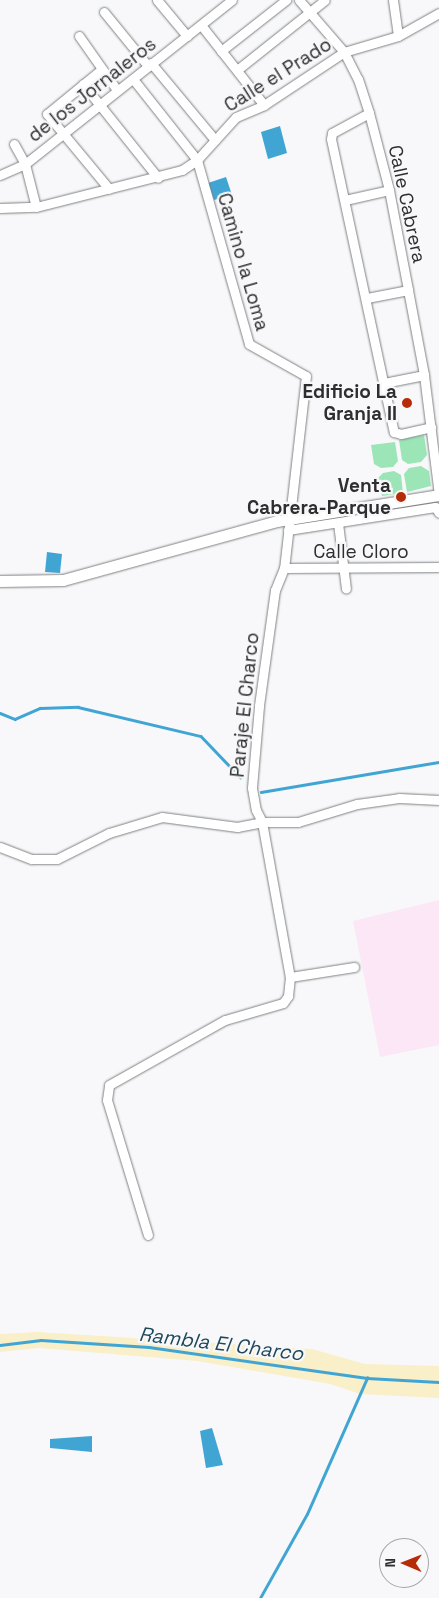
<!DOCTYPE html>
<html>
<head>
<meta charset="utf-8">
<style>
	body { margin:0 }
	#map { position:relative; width:439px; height:1598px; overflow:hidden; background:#f8f8fa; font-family:"Space Grotesk",sans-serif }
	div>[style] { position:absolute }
	.education>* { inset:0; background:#fce7f6 }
	.green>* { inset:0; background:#9be5b7 }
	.sand>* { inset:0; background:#f9efc9 }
	.water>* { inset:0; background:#41a5d4 }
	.stream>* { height:2.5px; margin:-1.25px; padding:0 1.25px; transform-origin:1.25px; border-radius:1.25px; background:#41a5d4 }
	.roads { filter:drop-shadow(0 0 1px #7f8081) drop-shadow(0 0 1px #7f8081) }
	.street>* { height:9px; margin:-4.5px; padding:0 4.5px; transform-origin:4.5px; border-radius:4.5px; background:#fff }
	.secondary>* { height:11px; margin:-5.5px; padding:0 5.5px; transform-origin:5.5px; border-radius:5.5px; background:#fff }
	.dots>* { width:14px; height:14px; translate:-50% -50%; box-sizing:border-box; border:2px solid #f8f8fa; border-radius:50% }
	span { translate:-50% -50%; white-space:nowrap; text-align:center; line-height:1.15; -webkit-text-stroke:4.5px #f8f8fa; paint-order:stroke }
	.street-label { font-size:19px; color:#2e2e2e }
	.poi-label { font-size:19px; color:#2e2e2e; font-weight:700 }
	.right { translate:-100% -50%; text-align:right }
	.water-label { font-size:20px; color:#1e485c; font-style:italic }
	.north { position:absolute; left:379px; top:1538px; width:50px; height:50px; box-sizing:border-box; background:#f8f8fa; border:1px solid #a7a7a8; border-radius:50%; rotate:271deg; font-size:14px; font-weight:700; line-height:20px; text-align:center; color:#2e2e2e }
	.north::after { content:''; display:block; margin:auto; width:18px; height:22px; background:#b72c08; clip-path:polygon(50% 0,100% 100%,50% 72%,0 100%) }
</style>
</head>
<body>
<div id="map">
	<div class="education">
		<div style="clip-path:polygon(439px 900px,439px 1045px,380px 1057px,353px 921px)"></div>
	</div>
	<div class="green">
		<div style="clip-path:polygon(424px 435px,427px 455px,421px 462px,408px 464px,402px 460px,399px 440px)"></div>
		<div style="clip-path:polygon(395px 442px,398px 461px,393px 467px,381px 468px,374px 464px,371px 445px)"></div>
		<div style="clip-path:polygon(421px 466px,429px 471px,431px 486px,407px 492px,404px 474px,409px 468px)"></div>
		<div style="clip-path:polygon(394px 471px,401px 475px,403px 493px,382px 496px,378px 478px,383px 473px)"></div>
	</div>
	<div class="sand">
		<div style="clip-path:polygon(37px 1332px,312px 1349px,365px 1364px,439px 1366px,439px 1398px,360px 1394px,330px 1384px,197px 1361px,39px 1348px,0 1352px,0 1334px)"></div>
	</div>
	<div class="water">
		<div style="clip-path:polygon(280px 126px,287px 153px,268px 159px,261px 132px)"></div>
		<div style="clip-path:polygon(226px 177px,232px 195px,214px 200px,208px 183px)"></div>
		<div style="clip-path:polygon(47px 552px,62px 554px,60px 573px,45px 572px)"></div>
		<div style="clip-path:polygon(212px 1428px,223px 1465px,206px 1468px,200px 1431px)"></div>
		<div style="clip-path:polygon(92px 1436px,92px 1452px,50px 1448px,50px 1439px)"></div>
	</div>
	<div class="stream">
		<div style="left:0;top:713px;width:16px;rotate:22deg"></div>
		<div style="left:15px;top:719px;width:27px;rotate:-24deg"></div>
		<div style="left:40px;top:708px;width:38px;rotate:-2deg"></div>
		<div style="left:78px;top:707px;width:126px;rotate:13.3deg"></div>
		<div style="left:201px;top:736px;width:57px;rotate:46.4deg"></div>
		<div style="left:261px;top:792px;width:181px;rotate:-9.6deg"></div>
		<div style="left:0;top:1345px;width:41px;rotate:-7deg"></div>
		<div style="left:41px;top:1340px;width:108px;rotate:3.7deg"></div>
		<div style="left:149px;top:1347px;width:220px;rotate:8.1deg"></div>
		<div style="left:367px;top:1378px;width:72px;rotate:3.2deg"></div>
		<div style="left:260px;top:1598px;width:96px;rotate:-60.8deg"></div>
		<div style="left:307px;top:1514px;width:149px;rotate:-66.2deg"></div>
	</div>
	<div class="roads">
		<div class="street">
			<div style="left:157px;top:0;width:47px;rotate:50.2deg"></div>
			<div style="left:299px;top:0;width:69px;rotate:49.1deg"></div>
			<div style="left:344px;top:52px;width:30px;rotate:63deg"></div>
			<div style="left:358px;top:79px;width:36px;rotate:72deg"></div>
			<div style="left:369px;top:113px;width:80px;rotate:75.4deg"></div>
			<div style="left:389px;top:190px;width:102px;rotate:79.2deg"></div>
			<div style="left:408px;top:290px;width:86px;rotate:79.3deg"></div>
			<div style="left:424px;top:375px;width:121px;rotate:82.9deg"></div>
			<div style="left:393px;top:0;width:36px;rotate:82deg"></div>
			<div style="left:104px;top:12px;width:70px;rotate:50.8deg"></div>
			<div style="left:201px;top:25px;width:102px;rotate:51.8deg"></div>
			<div style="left:79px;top:36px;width:66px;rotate:54.9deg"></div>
			<div style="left:221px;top:51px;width:83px;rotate:-38.1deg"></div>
			<div style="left:151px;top:63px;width:100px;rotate:50.3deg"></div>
			<div style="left:102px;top:69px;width:71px;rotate:140.7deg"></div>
			<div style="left:47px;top:114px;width:97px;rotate:50.4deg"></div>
			<div style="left:237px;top:70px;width:112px;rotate:-38.5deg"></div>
			<div style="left:133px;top:79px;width:103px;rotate:51.7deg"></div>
			<div style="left:197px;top:160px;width:191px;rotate:74.2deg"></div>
			<div style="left:249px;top:344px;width:65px;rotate:29.3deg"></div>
			<div style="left:306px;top:376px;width:193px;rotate:96.5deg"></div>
			<div style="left:284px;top:568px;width:24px;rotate:112deg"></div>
			<div style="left:275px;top:590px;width:117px;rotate:97.9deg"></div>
			<div style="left:259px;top:706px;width:82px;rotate:94.9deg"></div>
			<div style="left:252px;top:788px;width:22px;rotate:80deg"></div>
			<div style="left:256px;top:810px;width:13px;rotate:63deg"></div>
			<div style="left:262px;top:822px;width:158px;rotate:79.8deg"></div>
			<div style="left:290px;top:977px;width:65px;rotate:-8.9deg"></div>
			<div style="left:83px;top:84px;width:120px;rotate:51.4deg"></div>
			<div style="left:369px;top:113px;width:42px;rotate:151.6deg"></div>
			<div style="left:332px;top:133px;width:6px;rotate:99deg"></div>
			<div style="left:331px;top:139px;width:300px;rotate:77.9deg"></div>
			<div style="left:394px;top:432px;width:7px;rotate:16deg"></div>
			<div style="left:401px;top:434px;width:31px;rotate:-13deg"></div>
			<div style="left:14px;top:144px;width:23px;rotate:61deg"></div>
			<div style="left:25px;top:164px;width:44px;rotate:75.7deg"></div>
			<div style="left:0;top:175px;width:27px;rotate:-24deg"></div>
			<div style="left:25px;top:164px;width:264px;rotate:-38.4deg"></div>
			<div style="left:345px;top:200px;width:45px;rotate:-12.8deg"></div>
			<div style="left:0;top:208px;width:36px;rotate:-2deg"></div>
			<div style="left:36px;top:207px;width:151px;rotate:-14.2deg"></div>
			<div style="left:182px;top:170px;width:18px;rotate:-34deg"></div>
			<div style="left:197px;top:160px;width:58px;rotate:-47.8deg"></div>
			<div style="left:236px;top:117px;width:30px;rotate:-23deg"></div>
			<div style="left:264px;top:105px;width:96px;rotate:-33.5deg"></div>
			<div style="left:344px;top:52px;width:56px;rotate:-16.5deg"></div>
			<div style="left:398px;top:36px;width:47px;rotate:-29.3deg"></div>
			<div style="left:367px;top:298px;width:42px;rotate:-11deg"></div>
			<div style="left:384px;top:383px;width:41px;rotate:-11.3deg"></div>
			<div style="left:338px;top:523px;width:66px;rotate:83.1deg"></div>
			<div style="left:288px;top:530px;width:149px;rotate:-8.9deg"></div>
			<div style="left:435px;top:507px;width:7px;rotate:56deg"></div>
			<div style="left:284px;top:568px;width:155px;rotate:-0.4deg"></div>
			<div style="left:0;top:847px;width:34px;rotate:21deg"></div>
			<div style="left:32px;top:859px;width:25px"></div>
			<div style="left:57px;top:859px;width:58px;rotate:-26.6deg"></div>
			<div style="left:109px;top:833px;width:55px;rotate:-16.8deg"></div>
			<div style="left:162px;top:817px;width:76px;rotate:7.6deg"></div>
			<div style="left:237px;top:827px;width:25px;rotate:-11deg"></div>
			<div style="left:262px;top:822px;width:36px"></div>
			<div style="left:298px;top:822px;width:62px;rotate:-17deg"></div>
			<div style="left:357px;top:804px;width:42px;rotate:-8.1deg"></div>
			<div style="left:399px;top:798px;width:40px;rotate:2.9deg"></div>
			<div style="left:148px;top:1235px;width:141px;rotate:-106.9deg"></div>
			<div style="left:107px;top:1100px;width:15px;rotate:-82deg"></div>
			<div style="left:109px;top:1085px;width:133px;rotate:-29.3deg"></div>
			<div style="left:225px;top:1020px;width:60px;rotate:-16.3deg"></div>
			<div style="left:283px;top:1003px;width:9px;rotate:-54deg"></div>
			<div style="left:288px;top:996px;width:19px;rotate:-84deg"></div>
		</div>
		<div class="secondary">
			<div style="left:0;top:581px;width:63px;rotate:-0.9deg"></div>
			<div style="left:63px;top:580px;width:222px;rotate:-15.4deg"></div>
			<div style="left:277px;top:521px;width:164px;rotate:-9.1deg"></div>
		</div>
	</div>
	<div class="dots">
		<div style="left:407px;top:403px;background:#b72c08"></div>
		<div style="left:401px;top:497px;background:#b72c08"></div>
	</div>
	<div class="street-label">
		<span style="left:278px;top:75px;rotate:-32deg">Calle el Prado</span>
		<span style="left:92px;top:90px;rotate:-38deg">de los Jornaleros</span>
		<span style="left:407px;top:204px;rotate:78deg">Calle Cabrera</span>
		<span style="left:243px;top:262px;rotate:74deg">Camino la Loma</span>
		<span style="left:361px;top:552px">Calle Cloro</span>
		<span style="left:245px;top:705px;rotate:-84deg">Paraje El Charco</span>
	</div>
	<div class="poi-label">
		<span class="right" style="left:397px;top:403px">Edificio La<br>Granja II</span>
		<span class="right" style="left:391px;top:497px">Venta<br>Cabrera-Parque</span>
	</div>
	<div class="water-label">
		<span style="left:221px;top:1344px;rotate:7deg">Rambla El Charco</span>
	</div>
	<div class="north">N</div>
</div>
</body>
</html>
